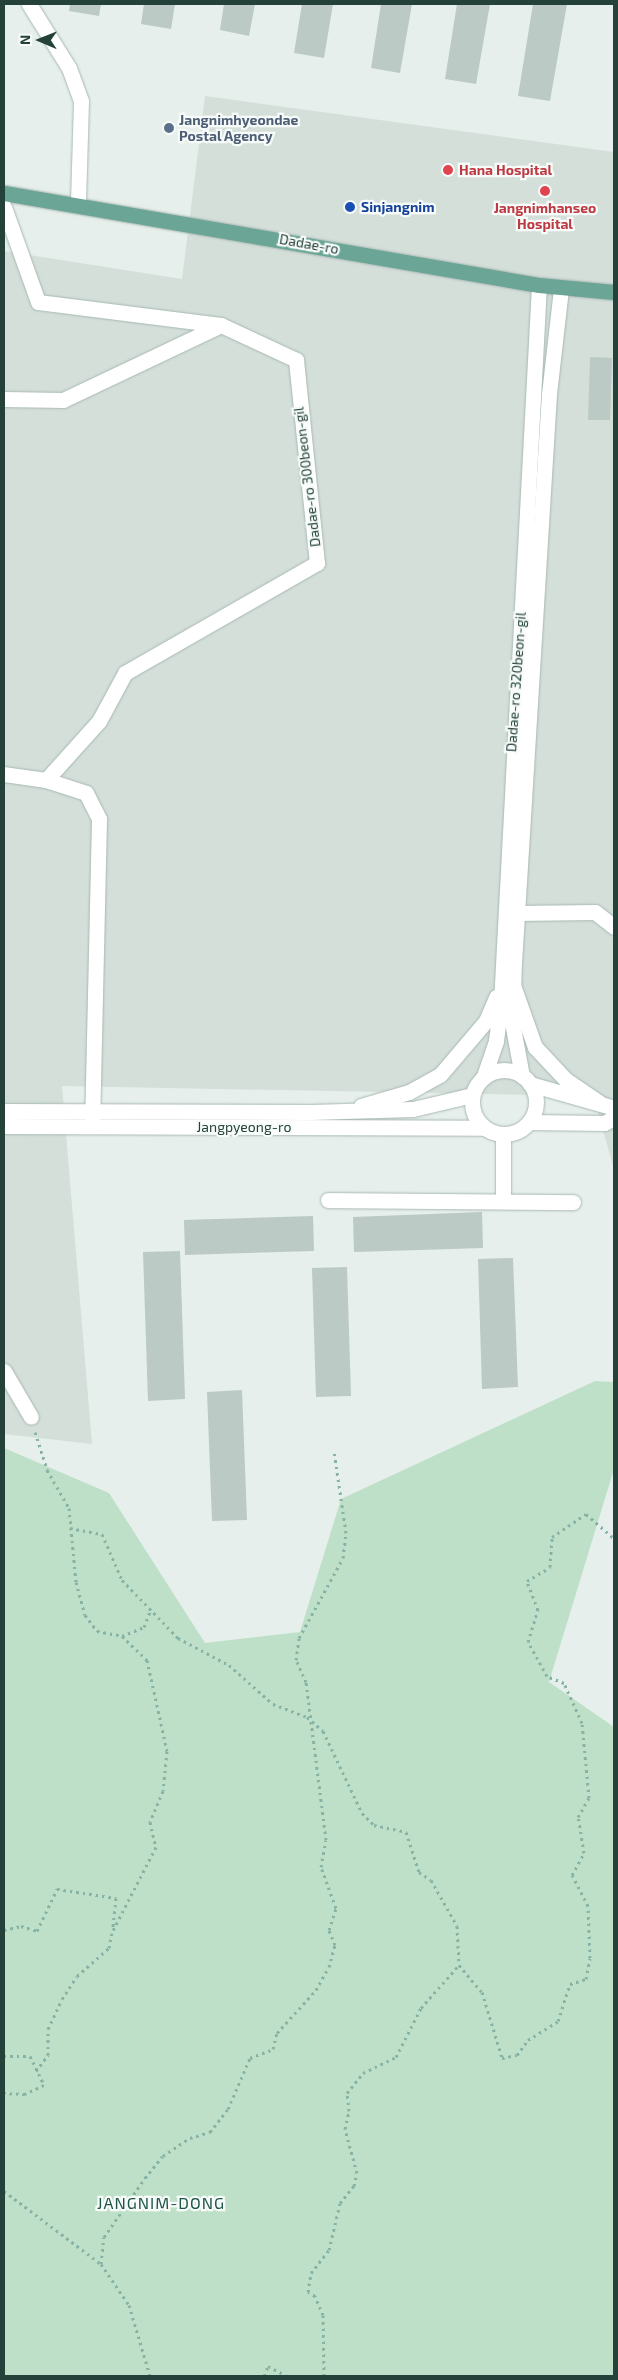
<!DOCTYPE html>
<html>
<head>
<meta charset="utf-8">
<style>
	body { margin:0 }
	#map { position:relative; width:618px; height:2380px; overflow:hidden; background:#e6efeb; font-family:"Exo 2",sans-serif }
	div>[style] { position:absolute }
	.built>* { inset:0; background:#d4dfda }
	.green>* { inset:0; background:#bfe0c8 }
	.building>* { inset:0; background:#bbcac4 }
	.path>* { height:3px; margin-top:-1.5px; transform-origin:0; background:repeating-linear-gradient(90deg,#86b3a5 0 2.5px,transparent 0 6.5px) }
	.roads { filter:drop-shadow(0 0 1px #a8b8b2) drop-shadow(0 0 1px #a8b8b2) }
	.minor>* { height:15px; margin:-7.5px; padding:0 7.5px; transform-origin:7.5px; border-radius:7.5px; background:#fff }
	.minor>.ring { margin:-7.5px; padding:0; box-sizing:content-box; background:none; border:15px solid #fff; border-radius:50% }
	.major>* { height:15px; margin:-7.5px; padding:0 7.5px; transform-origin:7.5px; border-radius:7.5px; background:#6aa596 }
	.dots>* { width:14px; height:14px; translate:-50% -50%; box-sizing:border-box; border:2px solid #f7fbf9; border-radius:50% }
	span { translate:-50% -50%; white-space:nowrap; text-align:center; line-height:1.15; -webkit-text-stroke:4.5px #f7fbf9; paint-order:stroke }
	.service-label { font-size:14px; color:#4e5e75; font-weight:700 }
	.left { translate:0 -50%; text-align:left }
	.health-label { font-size:14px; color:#be3a42; font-weight:700 }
	.transit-label { font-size:14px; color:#164399; font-weight:700 }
	.street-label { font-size:14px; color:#24423a }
	.quarter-label { font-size:16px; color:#1f5548; letter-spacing:1px }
	.frame { position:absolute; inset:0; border:5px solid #24423a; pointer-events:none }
	.north { position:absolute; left:15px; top:15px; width:50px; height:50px; -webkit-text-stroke:4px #f7fbf9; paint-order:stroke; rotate:271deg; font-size:14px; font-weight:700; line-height:20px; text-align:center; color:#24423a }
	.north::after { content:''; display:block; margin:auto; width:18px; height:22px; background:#24423a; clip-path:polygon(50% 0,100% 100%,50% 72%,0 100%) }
</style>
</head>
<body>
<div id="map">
	<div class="built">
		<div style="clip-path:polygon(205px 96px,614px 152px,614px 1169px,593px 1096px,62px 1086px,92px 1444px,4px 1434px,4px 251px,182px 279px)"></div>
	</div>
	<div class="green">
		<div style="clip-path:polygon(595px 1381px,614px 1382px,614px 1469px,549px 1682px,614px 1727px,614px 2376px,4px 2376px,4px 1448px,109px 1493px,205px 1643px,300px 1632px,341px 1499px)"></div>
	</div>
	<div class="building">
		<div style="clip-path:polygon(70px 4px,101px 4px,99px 16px,69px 11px)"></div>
		<div style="clip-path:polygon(144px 4px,175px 4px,171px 29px,141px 24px)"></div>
		<div style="clip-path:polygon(224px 4px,255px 4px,249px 36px,220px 30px)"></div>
		<div style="clip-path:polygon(302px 4px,333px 4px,324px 58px,294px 53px)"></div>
		<div style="clip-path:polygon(381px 4px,412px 4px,400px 73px,371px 68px)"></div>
		<div style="clip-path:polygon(457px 4px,490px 4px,476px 84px,445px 79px)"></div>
		<div style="clip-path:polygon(533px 4px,567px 4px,550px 101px,518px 96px)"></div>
		<div style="clip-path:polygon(590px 357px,612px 358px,610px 420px,588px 420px)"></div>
		<div style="clip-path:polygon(482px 1212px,483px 1248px,354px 1252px,353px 1217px)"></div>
		<div style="clip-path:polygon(313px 1216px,314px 1251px,185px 1255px,184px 1220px)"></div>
		<div style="clip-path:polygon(180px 1251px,185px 1399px,148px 1401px,143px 1252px)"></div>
		<div style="clip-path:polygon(513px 1258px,518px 1387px,482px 1389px,478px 1259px)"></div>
		<div style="clip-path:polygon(347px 1267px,351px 1396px,316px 1397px,312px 1268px)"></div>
		<div style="clip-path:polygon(242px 1390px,247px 1520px,212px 1521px,207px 1392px)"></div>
	</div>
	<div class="path">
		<div style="left:35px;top:1432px;width:40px;rotate:72deg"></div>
		<div style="left:47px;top:1470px;width:44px;rotate:59.9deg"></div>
		<div style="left:69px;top:1508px;width:74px;rotate:84.6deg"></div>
		<div style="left:76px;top:1582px;width:34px;rotate:75deg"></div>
		<div style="left:85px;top:1615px;width:20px;rotate:53deg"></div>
		<div style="left:97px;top:1631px;width:25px;rotate:11deg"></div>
		<div style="left:122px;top:1636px;width:35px;rotate:44deg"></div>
		<div style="left:147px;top:1660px;width:93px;rotate:77.6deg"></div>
		<div style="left:167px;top:1751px;width:40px;rotate:95.7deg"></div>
		<div style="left:163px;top:1791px;width:34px;rotate:113deg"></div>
		<div style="left:150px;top:1822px;width:26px;rotate:77deg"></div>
		<div style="left:156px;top:1847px;width:98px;rotate:117.3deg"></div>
		<div style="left:70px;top:1528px;width:33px;rotate:11deg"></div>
		<div style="left:102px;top:1534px;width:50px;rotate:66.5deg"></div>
		<div style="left:122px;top:1580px;width:81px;rotate:46deg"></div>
		<div style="left:178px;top:1638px;width:58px;rotate:27.9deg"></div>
		<div style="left:229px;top:1665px;width:59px;rotate:41.6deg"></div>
		<div style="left:273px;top:1704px;width:36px;rotate:21deg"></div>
		<div style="left:307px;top:1717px;width:21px;rotate:41deg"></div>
		<div style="left:323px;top:1731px;width:91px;rotate:64.6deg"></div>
		<div style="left:362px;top:1813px;width:17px;rotate:45deg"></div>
		<div style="left:374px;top:1825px;width:33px;rotate:12deg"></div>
		<div style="left:406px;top:1832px;width:42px;rotate:72deg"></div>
		<div style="left:419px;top:1872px;width:14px;rotate:34deg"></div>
		<div style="left:431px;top:1880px;width:53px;rotate:60.5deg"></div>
		<div style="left:457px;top:1926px;width:39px;rotate:87deg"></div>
		<div style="left:459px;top:1965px;width:35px;rotate:50deg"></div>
		<div style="left:482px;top:1992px;width:69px;rotate:73.1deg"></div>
		<div style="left:502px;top:2058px;width:15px;rotate:-11deg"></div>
		<div style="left:517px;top:2055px;width:19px;rotate:-54deg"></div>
		<div style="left:528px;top:2040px;width:36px;rotate:-32deg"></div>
		<div style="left:558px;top:2021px;width:39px;rotate:-72deg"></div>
		<div style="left:570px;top:1984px;width:17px;rotate:-17deg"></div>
		<div style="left:586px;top:1979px;width:21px;rotate:-79deg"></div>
		<div style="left:590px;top:1958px;width:52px;rotate:-92.2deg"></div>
		<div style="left:588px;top:1906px;width:35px;rotate:-117deg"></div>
		<div style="left:572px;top:1875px;width:25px;rotate:-61deg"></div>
		<div style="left:584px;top:1853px;width:36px;rotate:-99deg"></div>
		<div style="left:578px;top:1817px;width:22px;rotate:-60deg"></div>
		<div style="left:589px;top:1798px;width:75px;rotate:-95.3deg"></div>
		<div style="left:582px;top:1723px;width:44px;rotate:-114.2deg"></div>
		<div style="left:564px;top:1683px;width:18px;rotate:-158deg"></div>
		<div style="left:547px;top:1676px;width:39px;rotate:-119deg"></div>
		<div style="left:528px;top:1642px;width:34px;rotate:-73deg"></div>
		<div style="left:538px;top:1610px;width:31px;rotate:-111deg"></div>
		<div style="left:527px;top:1581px;width:27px;rotate:-31deg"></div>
		<div style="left:550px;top:1567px;width:30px;rotate:-86deg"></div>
		<div style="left:552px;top:1537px;width:41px;rotate:-34.1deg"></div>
		<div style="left:586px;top:1514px;width:37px;rotate:41deg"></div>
		<div style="left:122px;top:1636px;width:24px;rotate:-22deg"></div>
		<div style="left:144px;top:1627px;width:17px;rotate:-69deg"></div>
		<div style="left:4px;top:1930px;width:17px;rotate:-13deg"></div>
		<div style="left:21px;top:1926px;width:17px;rotate:17deg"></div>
		<div style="left:37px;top:1931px;width:47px;rotate:-64.5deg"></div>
		<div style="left:57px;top:1889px;width:60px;rotate:8.7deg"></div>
		<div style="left:116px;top:1898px;width:29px;rotate:96deg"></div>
		<div style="left:4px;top:2056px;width:26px"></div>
		<div style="left:30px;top:2056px;width:32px;rotate:64deg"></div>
		<div style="left:44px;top:2085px;width:21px;rotate:155deg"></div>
		<div style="left:25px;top:2094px;width:21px;rotate:-177deg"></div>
		<div style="left:36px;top:2071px;width:20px;rotate:-53deg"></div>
		<div style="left:48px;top:2055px;width:26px;rotate:-90deg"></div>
		<div style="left:48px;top:2029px;width:33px;rotate:-65deg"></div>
		<div style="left:62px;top:1999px;width:27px;rotate:-57deg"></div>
		<div style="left:77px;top:1976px;width:43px;rotate:-41.2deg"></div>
		<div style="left:109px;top:1948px;width:15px;rotate:-79deg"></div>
		<div style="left:4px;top:2191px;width:121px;rotate:37deg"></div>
		<div style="left:101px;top:2264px;width:50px;rotate:55.7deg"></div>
		<div style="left:129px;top:2305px;width:74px;rotate:73.5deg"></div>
		<div style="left:101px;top:2264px;width:27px;rotate:-84deg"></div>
		<div style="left:104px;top:2237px;width:72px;rotate:-55.2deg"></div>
		<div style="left:145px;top:2178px;width:28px;rotate:-51deg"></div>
		<div style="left:163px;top:2156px;width:32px;rotate:-34deg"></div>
		<div style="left:190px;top:2138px;width:21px;rotate:-17deg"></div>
		<div style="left:210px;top:2132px;width:29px;rotate:-52deg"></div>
		<div style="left:228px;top:2109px;width:56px;rotate:-66.7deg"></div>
		<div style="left:250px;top:2058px;width:25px;rotate:-21deg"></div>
		<div style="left:273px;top:2049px;width:16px;rotate:-76deg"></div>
		<div style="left:277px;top:2033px;width:58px;rotate:-47.8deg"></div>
		<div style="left:316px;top:1990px;width:26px;rotate:-61deg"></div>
		<div style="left:329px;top:1967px;width:23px;rotate:-75deg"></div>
		<div style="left:335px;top:1945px;width:16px;rotate:-112deg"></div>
		<div style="left:329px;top:1930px;width:23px;rotate:-72deg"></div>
		<div style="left:336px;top:1908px;width:44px;rotate:-110.1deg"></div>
		<div style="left:321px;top:1867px;width:27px;rotate:-80deg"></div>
		<div style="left:326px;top:1840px;width:159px;rotate:-97.2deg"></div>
		<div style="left:306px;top:1682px;width:24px;rotate:-114deg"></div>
		<div style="left:296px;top:1660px;width:22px;rotate:-82deg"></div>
		<div style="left:299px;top:1638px;width:91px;rotate:-61.2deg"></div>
		<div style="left:343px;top:1558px;width:25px;rotate:-83deg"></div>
		<div style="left:346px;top:1533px;width:83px;rotate:-98.3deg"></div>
		<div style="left:264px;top:2376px;width:11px;rotate:-68deg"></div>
		<div style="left:268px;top:2366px;width:21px;rotate:28deg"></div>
		<div style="left:324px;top:2376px;width:61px;rotate:-90.9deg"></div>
		<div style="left:323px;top:2315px;width:21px;rotate:-113deg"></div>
		<div style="left:315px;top:2296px;width:8px;rotate:-150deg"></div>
		<div style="left:308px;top:2292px;width:19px;rotate:-81deg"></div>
		<div style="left:311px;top:2273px;width:29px;rotate:-52deg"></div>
		<div style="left:329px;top:2250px;width:48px;rotate:-76.8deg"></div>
		<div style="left:340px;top:2203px;width:22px;rotate:-51deg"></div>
		<div style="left:354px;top:2186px;width:13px;rotate:-77deg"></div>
		<div style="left:357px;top:2173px;width:46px;rotate:-105.3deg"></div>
		<div style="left:345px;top:2129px;width:18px;rotate:-77deg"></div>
		<div style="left:349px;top:2111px;width:18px;rotate:-96deg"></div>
		<div style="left:347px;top:2093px;width:26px;rotate:-51deg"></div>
		<div style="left:363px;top:2073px;width:37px;rotate:-26deg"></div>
		<div style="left:396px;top:2057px;width:55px;rotate:-63deg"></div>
		<div style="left:421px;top:2008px;width:57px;rotate:-48.5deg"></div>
	</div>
	<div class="roads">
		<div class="minor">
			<div style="left:29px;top:4px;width:75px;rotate:58deg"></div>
			<div style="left:69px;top:68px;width:35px;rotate:70deg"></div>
			<div style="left:81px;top:101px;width:102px;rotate:91.7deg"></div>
			<div style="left:4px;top:207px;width:101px;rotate:70.3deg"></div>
			<div style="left:38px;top:302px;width:184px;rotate:7.2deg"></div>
			<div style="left:221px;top:325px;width:83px;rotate:25deg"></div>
			<div style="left:296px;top:360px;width:204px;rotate:84.1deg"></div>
			<div style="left:317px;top:563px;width:221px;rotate:150.2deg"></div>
			<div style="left:125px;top:673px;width:55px;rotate:118.4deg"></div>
			<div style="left:99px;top:721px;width:79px;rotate:131.9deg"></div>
			<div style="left:46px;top:780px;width:42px;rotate:-171.9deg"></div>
			<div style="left:4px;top:399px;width:59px;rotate:1deg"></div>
			<div style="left:63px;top:400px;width:175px;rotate:-25.4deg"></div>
			<div style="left:46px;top:780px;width:42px;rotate:18deg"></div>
			<div style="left:86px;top:793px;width:29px;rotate:63deg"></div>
			<div style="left:99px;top:819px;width:299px;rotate:91.3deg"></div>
			<div style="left:516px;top:913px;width:79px;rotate:-0.7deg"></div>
			<div style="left:595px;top:912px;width:24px;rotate:38deg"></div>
			<div style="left:513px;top:985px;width:66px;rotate:70.5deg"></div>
			<div style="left:535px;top:1047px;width:45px;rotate:46.8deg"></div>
			<div style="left:566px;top:1080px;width:40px;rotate:34deg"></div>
			<div class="ring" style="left:472px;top:1070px;width:49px;height:49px"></div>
			<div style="left:484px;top:1076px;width:37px;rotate:-71deg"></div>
			<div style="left:496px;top:1041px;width:38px;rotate:-83deg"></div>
			<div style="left:501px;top:1003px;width:719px;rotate:-86.97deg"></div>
			<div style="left:522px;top:1076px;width:55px;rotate:-100.5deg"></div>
			<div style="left:512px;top:1022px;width:59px;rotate:-88.1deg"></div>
			<div style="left:514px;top:963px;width:570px;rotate:-86.48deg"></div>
			<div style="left:549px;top:394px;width:107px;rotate:-83.5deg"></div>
			<div style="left:530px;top:1084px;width:87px;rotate:15.9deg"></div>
			<div style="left:361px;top:1106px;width:50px;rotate:-16.3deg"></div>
			<div style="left:409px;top:1092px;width:35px;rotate:-29deg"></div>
			<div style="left:440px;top:1075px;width:71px;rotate:-49.6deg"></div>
			<div style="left:486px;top:1021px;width:26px;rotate:-67deg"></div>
			<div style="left:4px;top:1111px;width:307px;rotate:0.2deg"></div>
			<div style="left:311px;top:1112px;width:102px;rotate:-1.7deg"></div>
			<div style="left:413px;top:1109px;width:61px;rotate:-13.3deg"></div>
			<div style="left:529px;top:1122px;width:75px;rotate:0.8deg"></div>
			<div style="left:604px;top:1123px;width:11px;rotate:-27deg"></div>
			<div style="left:4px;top:1126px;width:480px;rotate:0.2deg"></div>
			<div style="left:503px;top:1134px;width:66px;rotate:90deg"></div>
			<div style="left:328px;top:1200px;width:245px;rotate:0.5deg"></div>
			<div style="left:4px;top:1371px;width:53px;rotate:59.6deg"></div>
		</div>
		<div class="major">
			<div style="left:4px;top:193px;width:543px;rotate:9.76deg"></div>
			<div style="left:539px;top:285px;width:75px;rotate:5.3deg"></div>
		</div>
	</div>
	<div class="dots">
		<div style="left:169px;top:128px;background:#5c6f8a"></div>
		<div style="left:448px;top:170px;background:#e0444e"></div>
		<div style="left:545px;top:191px;background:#e0444e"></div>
		<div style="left:350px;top:207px;background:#1a4fb4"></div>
	</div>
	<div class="service-label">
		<span class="left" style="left:179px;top:128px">Jangnimhyeondae<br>Postal Agency</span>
	</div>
	<div class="health-label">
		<span class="left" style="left:459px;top:170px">Hana Hospital</span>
		<span style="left:545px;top:216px">Jangnimhanseo<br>Hospital</span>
	</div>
	<div class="transit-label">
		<span class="left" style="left:361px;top:207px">Sinjangnim</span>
	</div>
	<div class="street-label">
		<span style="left:309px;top:244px;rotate:10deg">Dadae-ro</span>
		<span style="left:307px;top:477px;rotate:-97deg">Dadae-ro 300beon-gil</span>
		<span style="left:516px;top:682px;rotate:-86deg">Dadae-ro 320beon-gil</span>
		<span style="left:244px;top:1127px">Jangpyeong-ro</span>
	</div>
	<div class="quarter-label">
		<span style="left:161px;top:2203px">JANGNIM-DONG</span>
	</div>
	<div class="frame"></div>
	<div class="north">N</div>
</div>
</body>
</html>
